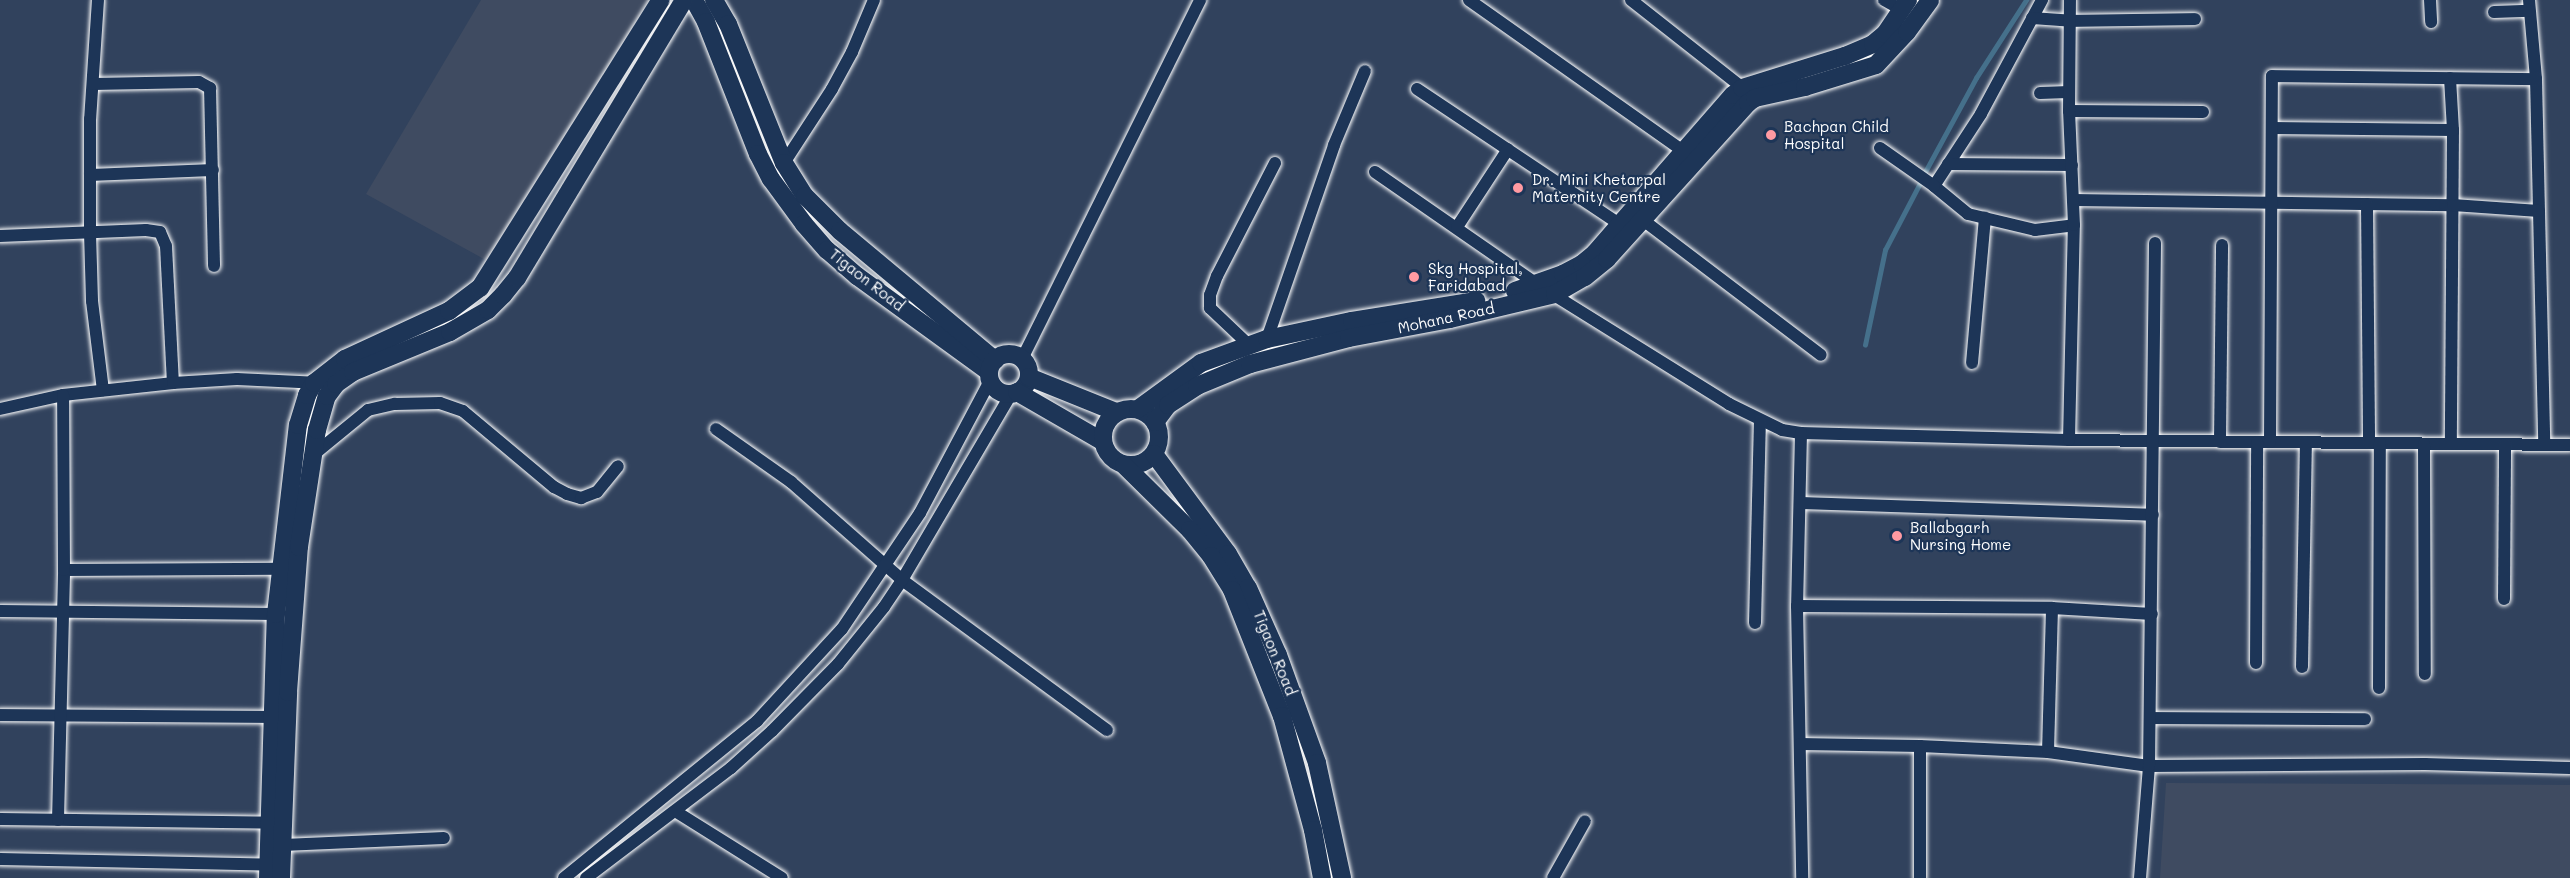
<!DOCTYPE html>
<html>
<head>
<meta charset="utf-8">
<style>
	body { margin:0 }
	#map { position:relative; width:2570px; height:878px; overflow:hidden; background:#31425d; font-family:Mali,sans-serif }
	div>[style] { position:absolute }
	.built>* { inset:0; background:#3f4b61 }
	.stream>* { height:4.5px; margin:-2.25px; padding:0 2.25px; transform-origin:2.25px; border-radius:2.25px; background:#45708b }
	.roads { filter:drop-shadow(0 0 2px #fff) drop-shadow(0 0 2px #fff) }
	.street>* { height:12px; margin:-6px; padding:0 6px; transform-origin:6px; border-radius:6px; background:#1d3557 }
	.secondary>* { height:18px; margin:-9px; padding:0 9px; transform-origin:9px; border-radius:9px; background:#1d3557 }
	.secondary>.ring { margin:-9px; padding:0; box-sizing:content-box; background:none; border:18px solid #1d3557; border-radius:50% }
	.dots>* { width:16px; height:16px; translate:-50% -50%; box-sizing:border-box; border:3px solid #1d3557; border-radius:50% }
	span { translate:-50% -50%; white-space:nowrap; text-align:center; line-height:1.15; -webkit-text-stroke:4.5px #1d3557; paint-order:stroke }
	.poi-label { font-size:15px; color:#fff }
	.left { translate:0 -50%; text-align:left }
	.street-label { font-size:15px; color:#fff }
</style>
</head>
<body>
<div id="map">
	<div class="built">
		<div style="clip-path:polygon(481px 0,648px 0,493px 264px,366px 194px)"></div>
		<div style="clip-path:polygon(2166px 783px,2570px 785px,2570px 878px,2160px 878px)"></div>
	</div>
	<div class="stream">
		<div style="left:1925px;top:172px;width:107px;rotate:-61.5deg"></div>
		<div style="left:1976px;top:78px;width:93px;rotate:-57.3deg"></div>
		<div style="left:1865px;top:345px;width:97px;rotate:-78.1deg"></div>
		<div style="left:1885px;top:250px;width:76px;rotate:-62.4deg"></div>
	</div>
	<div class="roads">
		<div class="street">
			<div style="left:98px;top:0;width:119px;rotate:93.8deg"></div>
			<div style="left:90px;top:119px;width:114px;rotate:90deg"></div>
			<div style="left:90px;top:233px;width:68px;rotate:88.3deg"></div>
			<div style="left:92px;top:301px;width:90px;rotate:83deg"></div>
			<div style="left:1469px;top:0;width:261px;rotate:35.2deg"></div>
			<div style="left:1631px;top:0;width:149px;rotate:38.2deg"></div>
			<div style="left:1884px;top:0;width:21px;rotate:29deg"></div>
			<div style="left:2042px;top:0;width:129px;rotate:118.2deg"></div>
			<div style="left:1981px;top:114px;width:86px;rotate:123.1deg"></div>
			<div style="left:1934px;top:186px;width:44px;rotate:39.5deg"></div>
			<div style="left:1968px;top:214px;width:69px;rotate:13.4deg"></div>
			<div style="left:2035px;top:230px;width:39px;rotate:-7deg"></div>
			<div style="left:2430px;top:0;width:22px;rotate:87deg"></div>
			<div style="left:2529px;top:0;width:79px;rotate:84.9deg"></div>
			<div style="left:2536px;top:79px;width:366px;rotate:88.7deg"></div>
			<div style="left:2494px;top:12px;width:35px;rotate:-2deg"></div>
			<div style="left:2032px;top:18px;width:39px;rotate:4deg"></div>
			<div style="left:2071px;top:21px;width:124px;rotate:-0.9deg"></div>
			<div style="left:2450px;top:78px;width:52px;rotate:86.7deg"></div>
			<div style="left:2453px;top:130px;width:314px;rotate:90.4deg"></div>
			<div style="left:93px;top:84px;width:106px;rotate:-1.1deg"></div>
			<div style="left:199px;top:82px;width:13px;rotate:29deg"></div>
			<div style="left:210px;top:88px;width:178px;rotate:88.7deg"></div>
			<div style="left:1417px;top:89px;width:245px;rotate:33.7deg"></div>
			<div style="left:2040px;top:93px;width:29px;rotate:-2deg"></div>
			<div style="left:2069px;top:111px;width:134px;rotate:0.4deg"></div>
			<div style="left:2272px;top:128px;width:181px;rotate:0.6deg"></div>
			<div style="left:1880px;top:148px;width:66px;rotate:35.1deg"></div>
			<div style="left:784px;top:163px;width:88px;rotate:-57deg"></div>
			<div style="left:832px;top:89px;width:42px;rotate:-61.6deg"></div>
			<div style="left:852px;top:52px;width:56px;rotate:-67.1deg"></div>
			<div style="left:1948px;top:164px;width:124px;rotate:0.5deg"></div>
			<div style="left:1375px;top:172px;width:198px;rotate:34.7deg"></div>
			<div style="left:1538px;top:285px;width:225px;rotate:31.9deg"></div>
			<div style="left:1729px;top:404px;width:59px;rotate:26.1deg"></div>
			<div style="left:1782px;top:430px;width:19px;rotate:9deg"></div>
			<div style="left:1801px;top:433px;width:268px;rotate:1.5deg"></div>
			<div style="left:2069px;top:440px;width:501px;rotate:0.57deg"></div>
			<div style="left:90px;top:175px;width:123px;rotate:-2.3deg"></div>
			<div style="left:2073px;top:200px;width:380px;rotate:0.8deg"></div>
			<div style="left:2453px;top:205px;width:86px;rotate:4deg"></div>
			<div style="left:2367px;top:204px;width:239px;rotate:89.5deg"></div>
			<div style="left:1643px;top:220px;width:223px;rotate:37.2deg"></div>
			<div style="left:1457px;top:227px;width:93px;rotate:-56.8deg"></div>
			<div style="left:0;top:236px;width:146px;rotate:-2.4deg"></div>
			<div style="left:146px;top:230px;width:14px;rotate:8deg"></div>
			<div style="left:160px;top:232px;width:15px;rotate:67deg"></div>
			<div style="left:166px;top:246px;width:137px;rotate:87.1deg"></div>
			<div style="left:1267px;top:339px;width:205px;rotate:-70.9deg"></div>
			<div style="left:1334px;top:145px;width:80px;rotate:-67.3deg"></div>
			<div style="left:1249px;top:345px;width:54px;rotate:-136.5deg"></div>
			<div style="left:1210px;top:308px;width:13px;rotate:-90deg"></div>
			<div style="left:1210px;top:295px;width:20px;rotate:-70deg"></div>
			<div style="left:1217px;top:276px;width:127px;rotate:-62.8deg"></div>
			<div style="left:1022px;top:359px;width:401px;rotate:-63.6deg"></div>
			<div style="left:1972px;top:363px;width:146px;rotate:-84.9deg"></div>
			<div style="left:0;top:409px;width:65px;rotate:-12.5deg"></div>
			<div style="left:63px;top:395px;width:111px;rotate:-6.2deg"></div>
			<div style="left:173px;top:383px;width:64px;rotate:-3.6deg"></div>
			<div style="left:237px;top:379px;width:83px;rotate:2.8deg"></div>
			<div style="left:716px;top:429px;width:92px;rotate:35.2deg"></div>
			<div style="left:791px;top:482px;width:148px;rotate:41.4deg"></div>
			<div style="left:902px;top:580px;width:254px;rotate:36.2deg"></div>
			<div style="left:1801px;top:433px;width:173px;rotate:91.3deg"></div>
			<div style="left:1797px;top:606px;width:272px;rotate:88.9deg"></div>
			<div style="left:2069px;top:440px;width:215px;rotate:-88.7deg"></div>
			<div style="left:2074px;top:225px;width:114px;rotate:-92.5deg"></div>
			<div style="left:2069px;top:111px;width:111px;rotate:-89.5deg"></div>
			<div style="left:2220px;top:442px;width:197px;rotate:-89.4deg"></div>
			<div style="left:2270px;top:442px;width:366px;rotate:-89.7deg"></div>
			<div style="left:2272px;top:76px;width:264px;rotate:0.7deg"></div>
			<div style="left:2424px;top:444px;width:230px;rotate:89.8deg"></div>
			<div style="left:313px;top:455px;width:71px;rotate:-39.3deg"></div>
			<div style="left:368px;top:410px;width:28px;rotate:-13deg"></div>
			<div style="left:395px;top:404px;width:45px;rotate:-1.3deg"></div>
			<div style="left:440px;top:403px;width:24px;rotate:19deg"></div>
			<div style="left:463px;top:411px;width:119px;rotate:39.9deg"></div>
			<div style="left:554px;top:487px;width:15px;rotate:28deg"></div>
			<div style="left:567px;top:494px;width:15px;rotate:16deg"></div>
			<div style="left:581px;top:498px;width:17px;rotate:-21deg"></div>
			<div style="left:597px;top:492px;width:33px;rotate:-51deg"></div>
			<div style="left:1800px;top:503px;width:353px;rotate:1.9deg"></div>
			<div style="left:64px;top:570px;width:218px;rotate:-0.3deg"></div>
			<div style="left:2504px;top:599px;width:155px;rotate:-89.6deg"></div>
			<div style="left:1797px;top:606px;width:255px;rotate:0.4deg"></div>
			<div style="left:2052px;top:608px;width:100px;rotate:3.4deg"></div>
			<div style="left:0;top:611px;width:276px;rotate:0.6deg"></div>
			<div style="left:1755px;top:623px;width:202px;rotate:-88.6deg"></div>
			<div style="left:2256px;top:663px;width:221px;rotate:-89.7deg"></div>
			<div style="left:2302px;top:667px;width:225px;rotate:-89deg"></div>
			<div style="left:2379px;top:688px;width:245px;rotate:-89.8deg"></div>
			<div style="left:0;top:715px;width:271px;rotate:0.4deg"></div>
			<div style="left:2150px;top:718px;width:215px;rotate:0.3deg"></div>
			<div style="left:1800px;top:744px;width:120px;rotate:1deg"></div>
			<div style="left:1920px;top:746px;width:128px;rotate:2.7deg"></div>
			<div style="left:2048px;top:752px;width:144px;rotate:-88.4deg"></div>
			<div style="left:2048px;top:752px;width:102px;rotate:7.9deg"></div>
			<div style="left:2149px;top:766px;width:276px;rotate:-0.4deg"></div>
			<div style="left:2425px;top:764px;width:145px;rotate:1.6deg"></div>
			<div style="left:675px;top:811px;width:126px;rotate:32.1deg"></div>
			<div style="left:0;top:819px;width:277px;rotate:0.8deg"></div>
			<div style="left:58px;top:820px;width:250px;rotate:-88.6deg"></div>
			<div style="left:64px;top:570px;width:175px;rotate:-90.3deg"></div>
			<div style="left:283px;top:845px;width:161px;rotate:-2.5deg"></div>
			<div style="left:0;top:859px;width:275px;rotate:1.2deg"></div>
			<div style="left:564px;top:878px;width:249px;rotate:-39.1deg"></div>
			<div style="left:757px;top:721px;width:125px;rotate:-47.3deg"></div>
			<div style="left:842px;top:629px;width:140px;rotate:-56.1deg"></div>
			<div style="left:920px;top:513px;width:149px;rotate:-62.1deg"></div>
			<div style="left:586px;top:878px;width:182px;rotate:-37.2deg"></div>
			<div style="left:731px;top:768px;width:55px;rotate:-42.1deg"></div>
			<div style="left:772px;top:731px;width:94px;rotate:-45.4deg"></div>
			<div style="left:838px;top:664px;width:73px;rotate:-51.1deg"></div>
			<div style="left:884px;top:607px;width:32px;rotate:-56deg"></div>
			<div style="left:902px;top:580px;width:216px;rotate:-59.6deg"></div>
			<div style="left:1553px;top:878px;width:65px;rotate:-60.7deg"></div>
			<div style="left:1920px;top:878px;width:132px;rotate:-90deg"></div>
			<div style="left:2140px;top:878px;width:112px;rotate:-85.4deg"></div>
			<div style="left:2149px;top:766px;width:523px;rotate:-89.34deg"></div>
		</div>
		<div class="secondary">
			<div style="left:694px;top:0;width:25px;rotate:61deg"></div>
			<div style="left:706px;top:22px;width:142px;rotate:68.5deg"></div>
			<div style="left:758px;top:154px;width:28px;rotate:63deg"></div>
			<div style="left:771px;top:179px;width:56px;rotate:53.7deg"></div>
			<div style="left:804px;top:224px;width:35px;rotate:49deg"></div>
			<div style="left:827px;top:250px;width:40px;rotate:41deg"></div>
			<div style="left:857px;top:276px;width:163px;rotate:36deg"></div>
			<div style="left:714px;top:0;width:28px;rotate:60deg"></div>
			<div style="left:728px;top:24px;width:150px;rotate:68.1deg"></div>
			<div style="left:784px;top:163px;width:39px;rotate:58deg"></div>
			<div style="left:805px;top:196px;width:49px;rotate:45deg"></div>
			<div style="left:840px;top:231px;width:202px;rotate:39.8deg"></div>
			<div style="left:1515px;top:291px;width:51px;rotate:-19.5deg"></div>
			<div style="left:1563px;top:274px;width:21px;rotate:-28deg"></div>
			<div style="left:1582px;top:264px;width:17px;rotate:-40deg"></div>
			<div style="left:1595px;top:253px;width:210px;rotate:-48.9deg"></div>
			<div style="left:1733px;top:95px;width:11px;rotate:-38deg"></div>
			<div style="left:1742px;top:88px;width:108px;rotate:-17.3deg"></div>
			<div style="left:1845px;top:56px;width:30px;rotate:-23deg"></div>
			<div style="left:1873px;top:44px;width:16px;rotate:-40deg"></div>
			<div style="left:1885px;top:34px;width:41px;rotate:-55.9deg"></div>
			<div class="ring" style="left:989px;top:354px;width:22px;height:22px"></div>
			<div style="left:1029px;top:377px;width:94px;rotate:21.9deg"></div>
			<div style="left:1017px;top:392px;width:98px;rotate:30deg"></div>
			<div class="ring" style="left:1103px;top:409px;width:38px;height:38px"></div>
			<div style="left:1138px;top:409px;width:78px;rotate:-36.1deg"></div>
			<div style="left:1201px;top:363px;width:70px;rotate:-20deg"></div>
			<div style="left:1267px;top:339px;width:87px;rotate:-12deg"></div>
			<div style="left:1352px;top:321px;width:126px;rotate:-9.2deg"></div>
			<div style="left:1155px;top:422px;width:21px;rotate:-53deg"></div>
			<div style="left:1168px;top:405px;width:35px;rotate:-33deg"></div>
			<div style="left:1197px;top:386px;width:57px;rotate:-22.5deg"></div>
			<div style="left:1250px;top:364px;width:102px;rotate:-14.7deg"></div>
			<div style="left:1349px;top:338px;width:103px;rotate:-10.7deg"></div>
			<div style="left:1450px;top:319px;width:108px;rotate:-13.4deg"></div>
			<div style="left:1555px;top:294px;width:34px;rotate:-30deg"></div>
			<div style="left:1585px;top:277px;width:28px;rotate:-39deg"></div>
			<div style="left:1607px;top:259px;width:210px;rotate:-47.9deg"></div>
			<div style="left:1748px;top:103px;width:9px;rotate:-36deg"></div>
			<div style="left:1755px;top:98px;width:51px;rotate:-12.4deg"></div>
			<div style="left:1805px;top:87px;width:74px;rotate:-17.2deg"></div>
			<div style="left:1876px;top:65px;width:45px;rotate:-46.8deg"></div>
			<div style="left:1907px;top:32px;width:39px;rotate:-54deg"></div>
			<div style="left:1154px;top:454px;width:124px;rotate:53.5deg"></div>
			<div style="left:1228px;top:554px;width:39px;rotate:60deg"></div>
			<div style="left:1248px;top:588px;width:73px;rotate:65.9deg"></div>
			<div style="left:1278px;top:655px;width:115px;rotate:70.1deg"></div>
			<div style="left:1317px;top:763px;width:118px;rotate:77.7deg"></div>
			<div style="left:1124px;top:465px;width:93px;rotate:44.6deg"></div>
			<div style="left:1190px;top:530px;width:33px;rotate:51deg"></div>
			<div style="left:1211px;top:556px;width:40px;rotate:58deg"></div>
			<div style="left:1232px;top:590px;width:136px;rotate:68.4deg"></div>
			<div style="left:1282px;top:716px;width:118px;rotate:74.8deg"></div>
			<div style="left:1313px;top:830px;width:49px;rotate:79.4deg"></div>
			<div style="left:268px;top:878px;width:264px;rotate:-88.3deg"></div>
			<div style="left:276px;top:614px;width:190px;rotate:-83.4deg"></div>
			<div style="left:298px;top:425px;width:31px;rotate:-73deg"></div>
			<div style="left:307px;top:395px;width:14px;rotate:-60deg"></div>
			<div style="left:314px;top:383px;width:39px;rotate:-38deg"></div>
			<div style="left:345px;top:359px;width:115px;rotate:-24.8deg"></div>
			<div style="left:449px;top:311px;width:39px;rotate:-37deg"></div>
			<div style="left:480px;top:288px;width:340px;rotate:-57.9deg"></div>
			<div style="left:281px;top:878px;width:186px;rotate:-87.8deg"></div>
			<div style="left:288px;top:692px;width:145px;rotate:-85.7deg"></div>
			<div style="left:299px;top:547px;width:118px;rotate:-81.3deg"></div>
			<div style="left:317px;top:430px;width:35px;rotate:-74deg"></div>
			<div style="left:327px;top:396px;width:15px;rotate:-53deg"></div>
			<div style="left:336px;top:384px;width:21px;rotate:-35deg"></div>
			<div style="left:353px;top:372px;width:105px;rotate:-22.4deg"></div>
			<div style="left:450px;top:332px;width:44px;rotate:-30.1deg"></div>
			<div style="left:488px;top:310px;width:21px;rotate:-45deg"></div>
			<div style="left:503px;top:295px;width:22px;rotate:-51deg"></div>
			<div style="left:517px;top:278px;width:324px;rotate:-59deg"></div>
		</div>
	</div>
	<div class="dots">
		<div style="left:1771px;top:135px;background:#ff9aa2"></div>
		<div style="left:1518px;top:188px;background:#ff9aa2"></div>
		<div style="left:1414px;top:277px;background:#ff9aa2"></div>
		<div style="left:1897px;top:536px;background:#ff9aa2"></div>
	</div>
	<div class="poi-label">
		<span class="left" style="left:1784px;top:135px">Bachpan Child<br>Hospital</span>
		<span class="left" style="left:1532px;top:188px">Dr. Mini Khetarpal<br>Maternity Centre</span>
		<span class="left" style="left:1428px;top:277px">Skg Hospital,<br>Faridabad</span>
		<span class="left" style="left:1910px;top:536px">Ballabgarh<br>Nursing Home</span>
	</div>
	<div class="street-label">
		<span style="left:867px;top:280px;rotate:38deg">Tigaon Road</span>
		<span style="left:1446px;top:318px;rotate:-12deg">Mohana Road</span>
		<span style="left:1275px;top:653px;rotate:68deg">Tigaon Road</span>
	</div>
</div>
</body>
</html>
